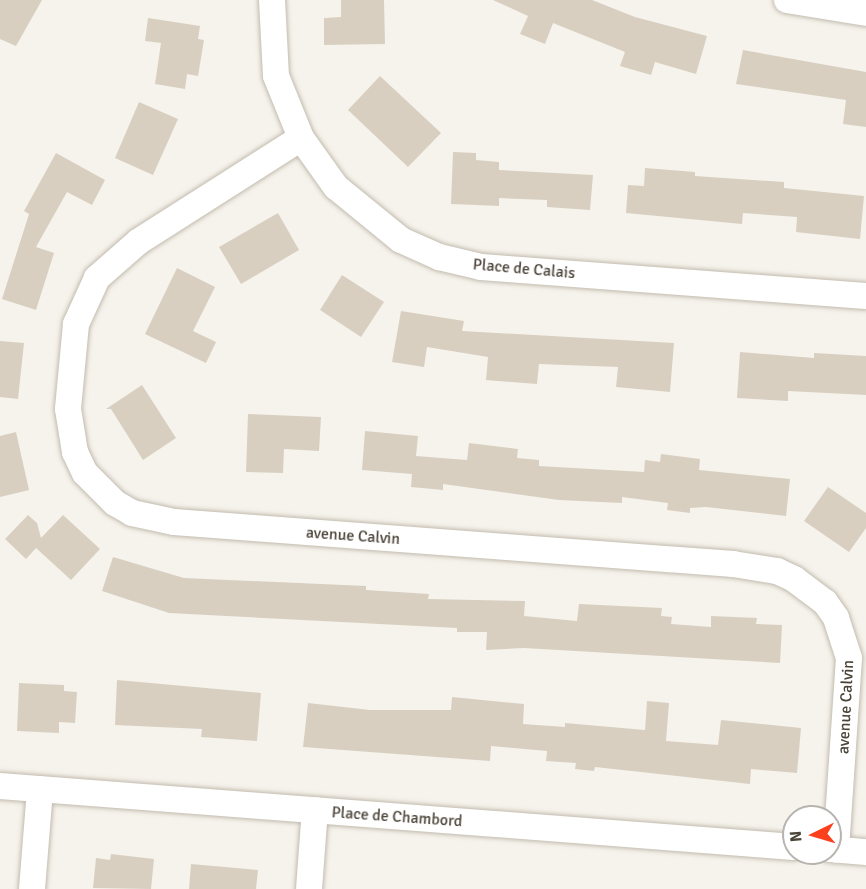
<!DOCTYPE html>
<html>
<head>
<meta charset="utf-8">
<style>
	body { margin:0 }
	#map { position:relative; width:866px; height:889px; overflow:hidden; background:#f6f3ec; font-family:Signika,sans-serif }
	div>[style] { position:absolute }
	.building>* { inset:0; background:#d8cfc1 }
	.roads { filter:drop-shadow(0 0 2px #c2bbae) drop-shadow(0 0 2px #c2bbae) }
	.minor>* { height:26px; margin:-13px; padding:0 13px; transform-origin:13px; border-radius:13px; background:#fff }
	span { translate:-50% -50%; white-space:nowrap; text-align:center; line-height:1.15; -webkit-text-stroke:5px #fff; paint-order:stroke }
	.street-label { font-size:16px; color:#4b4439 }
	.north { position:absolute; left:782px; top:805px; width:60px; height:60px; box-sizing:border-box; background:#fff; border:2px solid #b7b4b0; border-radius:50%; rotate:265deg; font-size:16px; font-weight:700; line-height:24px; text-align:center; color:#4b4439 }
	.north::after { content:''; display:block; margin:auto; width:21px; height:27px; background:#fc3f1d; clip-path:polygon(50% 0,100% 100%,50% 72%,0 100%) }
</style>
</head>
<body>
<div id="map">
	<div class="building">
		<div style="clip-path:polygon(0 0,42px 0,16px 46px,0 39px)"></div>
		<div style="clip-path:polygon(341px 0,384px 0,385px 44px,324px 45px,324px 18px,341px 17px)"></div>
		<div style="clip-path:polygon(493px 0,592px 0,635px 17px,707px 36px,696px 74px,655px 62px,651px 75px,620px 66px,625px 52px,553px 23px,545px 44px,520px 34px,528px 16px)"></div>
		<div style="clip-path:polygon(148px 18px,200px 26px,198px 39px,204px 40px,198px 76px,187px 74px,185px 89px,155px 84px,161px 43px,145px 41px)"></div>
		<div style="clip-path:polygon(743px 50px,866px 72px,866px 127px,843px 124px,846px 100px,736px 84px)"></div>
		<div style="clip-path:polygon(380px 76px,441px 133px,408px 167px,348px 110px)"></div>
		<div style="clip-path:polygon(139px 102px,178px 119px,153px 175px,115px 158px)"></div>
		<div style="clip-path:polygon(453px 152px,476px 153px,476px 160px,499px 162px,499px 170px,593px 175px,590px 210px,547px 207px,547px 200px,499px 198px,499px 206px,451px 204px)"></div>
		<div style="clip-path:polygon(56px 153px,105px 180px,92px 205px,67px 192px,36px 247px,54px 253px,36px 310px,2px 299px,29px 214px,24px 211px)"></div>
		<div style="clip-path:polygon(645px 168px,695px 172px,695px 176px,784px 182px,784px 188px,864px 196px,860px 239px,796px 232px,797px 217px,743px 213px,742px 224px,626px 213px,628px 185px,644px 186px)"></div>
		<div style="clip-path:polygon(278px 213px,299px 250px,241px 284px,219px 247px)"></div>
		<div style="clip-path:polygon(177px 268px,215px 287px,193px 331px,216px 342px,206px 363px,145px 334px)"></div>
		<div style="clip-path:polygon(342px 275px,384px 302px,361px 337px,320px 310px)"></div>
		<div style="clip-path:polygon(401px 311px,464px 321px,462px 331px,674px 343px,670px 392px,616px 387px,618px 367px,539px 364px,537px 384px,486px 380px,488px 357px,427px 347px,424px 367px,392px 362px)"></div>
		<div style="clip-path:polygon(0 341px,24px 343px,18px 399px,0 397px)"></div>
		<div style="clip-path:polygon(740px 352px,814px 358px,814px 353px,866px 356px,866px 395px,788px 391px,788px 401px,737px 398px)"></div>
		<div style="clip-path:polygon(142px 385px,176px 438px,143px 460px,111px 409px,106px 409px)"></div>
		<div style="clip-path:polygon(248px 414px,321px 417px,319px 451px,284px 449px,283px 473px,246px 472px)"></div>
		<div style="clip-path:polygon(365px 431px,418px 436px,416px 456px,467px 460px,469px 443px,518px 449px,517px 458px,539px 460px,539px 466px,644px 472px,645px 460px,660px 462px,661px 454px,700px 459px,699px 470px,790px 479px,786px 516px,706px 507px,690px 508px,690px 513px,667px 510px,668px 503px,622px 497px,622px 503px,559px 500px,443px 484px,443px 490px,411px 487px,412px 474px,362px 470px)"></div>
		<div style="clip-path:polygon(16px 432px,29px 490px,0 497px,0 436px)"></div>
		<div style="clip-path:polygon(828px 487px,866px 513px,866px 528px,849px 552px,804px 521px)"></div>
		<div style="clip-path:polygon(28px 515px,37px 523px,41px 538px,63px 515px,100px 549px,71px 580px,36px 548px,26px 559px,5px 539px)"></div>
		<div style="clip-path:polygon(113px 557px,184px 578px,366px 586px,366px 590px,429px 594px,428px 599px,525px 601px,524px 616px,577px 621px,579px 604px,662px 608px,661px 616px,672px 617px,671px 624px,711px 627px,711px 616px,757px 618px,756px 624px,782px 625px,780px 663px,524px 648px,486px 650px,487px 632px,457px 632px,457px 628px,169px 613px,102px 591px)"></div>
		<div style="clip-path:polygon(117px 680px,261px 693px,257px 741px,201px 737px,202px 729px,115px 725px)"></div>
		<div style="clip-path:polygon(19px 683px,64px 685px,64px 691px,77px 692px,75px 723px,59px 722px,59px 733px,17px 731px)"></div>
		<div style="clip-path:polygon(452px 697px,524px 704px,523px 724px,565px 727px,565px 723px,645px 730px,647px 701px,669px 703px,666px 741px,718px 745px,721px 720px,801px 728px,797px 773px,751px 769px,750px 784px,595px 767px,594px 771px,575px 769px,576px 763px,546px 761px,547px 751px,491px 746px,490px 761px,303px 747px,308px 703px,370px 710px,451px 710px)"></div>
		<div style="clip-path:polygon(111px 854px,154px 859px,151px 889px,93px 888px,96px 858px,110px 860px)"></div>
		<div style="clip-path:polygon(191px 864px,258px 870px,256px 889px,189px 889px)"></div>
	</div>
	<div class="roads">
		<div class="minor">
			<div style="left:272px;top:0;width:76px;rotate:87deg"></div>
			<div style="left:276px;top:76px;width:67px;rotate:68deg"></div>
			<div style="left:301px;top:138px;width:60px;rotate:54.5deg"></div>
			<div style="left:336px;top:187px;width:84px;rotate:39.2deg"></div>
			<div style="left:401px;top:240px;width:42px;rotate:24.1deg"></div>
			<div style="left:439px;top:257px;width:43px;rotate:13.4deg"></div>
			<div style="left:481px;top:267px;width:386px;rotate:4.3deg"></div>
			<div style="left:787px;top:0;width:80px;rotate:9.3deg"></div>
			<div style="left:301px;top:138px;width:193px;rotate:147.5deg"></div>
			<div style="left:138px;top:242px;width:55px;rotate:138.7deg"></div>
			<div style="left:97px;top:278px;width:51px;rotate:114.5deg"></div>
			<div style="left:76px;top:324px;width:85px;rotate:95.4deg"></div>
			<div style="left:68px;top:409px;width:44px;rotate:80.8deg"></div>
			<div style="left:75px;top:452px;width:23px;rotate:65deg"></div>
			<div style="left:85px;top:473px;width:42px;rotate:45deg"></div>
			<div style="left:115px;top:503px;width:20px;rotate:30deg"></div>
			<div style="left:132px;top:513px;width:43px;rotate:12.1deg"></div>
			<div style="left:174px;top:522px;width:561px;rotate:4.3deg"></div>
			<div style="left:733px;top:564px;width:45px;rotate:9deg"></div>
			<div style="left:777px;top:571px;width:19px;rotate:25deg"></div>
			<div style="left:794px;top:579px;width:39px;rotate:37deg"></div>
			<div style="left:825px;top:602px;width:19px;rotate:55deg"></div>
			<div style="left:836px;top:618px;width:42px;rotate:72deg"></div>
			<div style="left:849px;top:658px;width:192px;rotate:93.9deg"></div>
			<div style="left:0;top:786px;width:796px;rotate:4.39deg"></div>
			<div style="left:830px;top:849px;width:36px;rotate:5deg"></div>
			<div style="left:32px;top:889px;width:100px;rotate:-85.4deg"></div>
			<div style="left:309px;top:889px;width:79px;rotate:-85.7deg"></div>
		</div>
	</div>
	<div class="street-label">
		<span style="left:524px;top:269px;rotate:5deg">Place de Calais</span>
		<span style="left:353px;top:536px;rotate:4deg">avenue Calvin</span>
		<span style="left:846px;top:707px;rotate:-87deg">avenue Calvin</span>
		<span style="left:397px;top:817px;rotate:4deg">Place de Chambord</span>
	</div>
	<div class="north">N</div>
</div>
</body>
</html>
